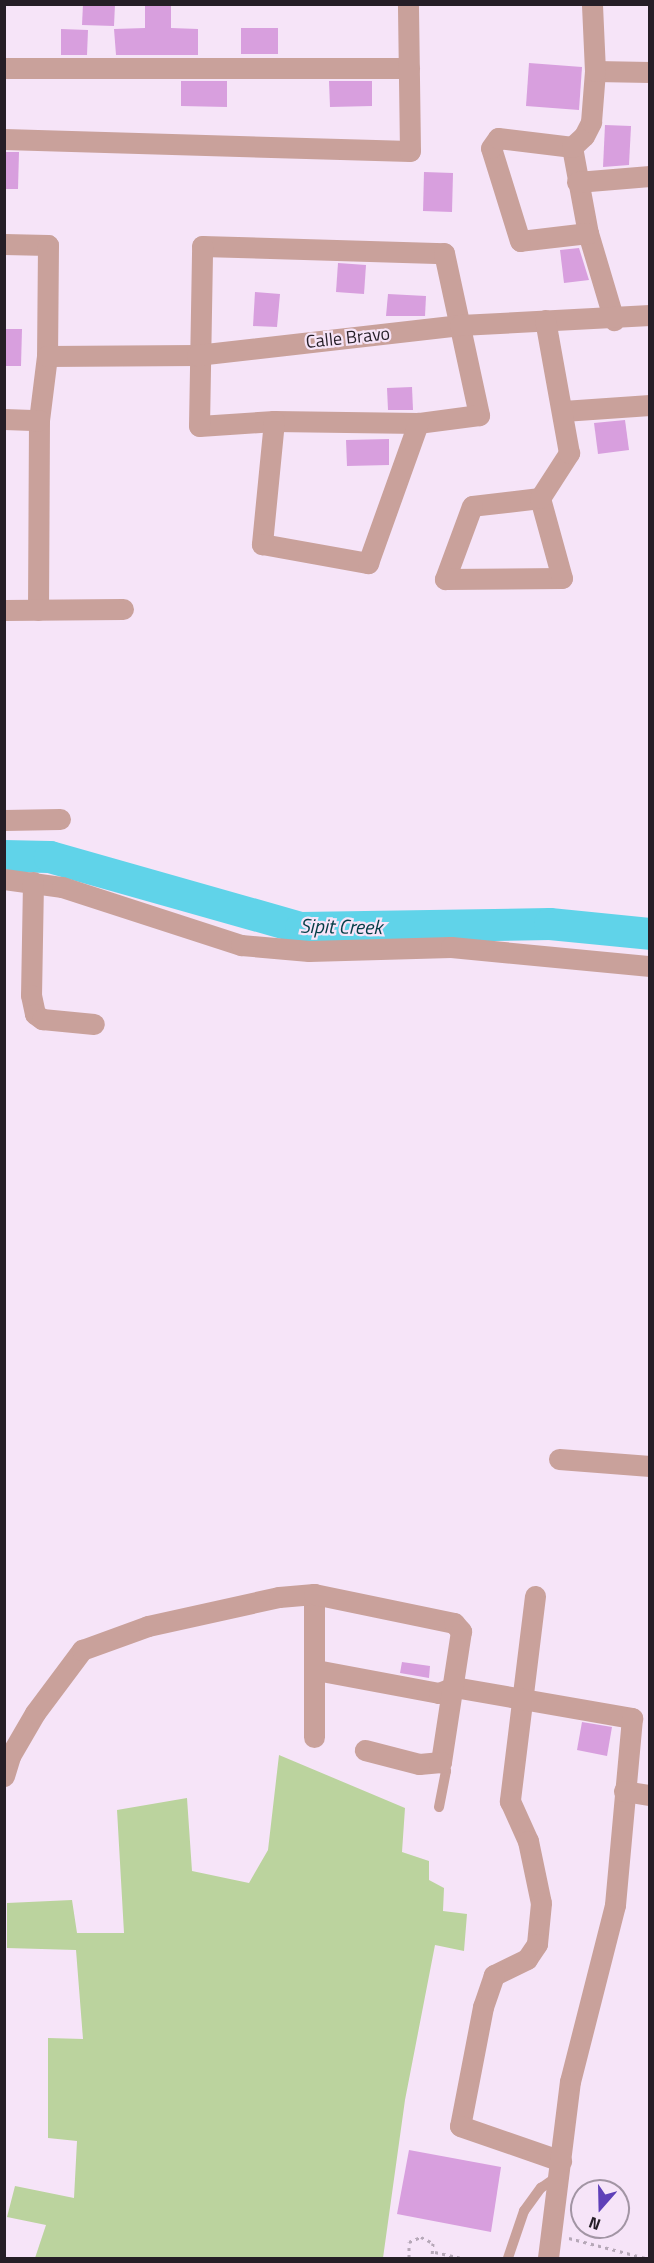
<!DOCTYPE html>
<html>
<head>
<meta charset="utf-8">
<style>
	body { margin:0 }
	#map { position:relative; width:654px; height:2263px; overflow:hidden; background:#f6e4f8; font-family:"Titillium Web",sans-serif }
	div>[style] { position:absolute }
	.green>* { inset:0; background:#bbd39e }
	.river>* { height:32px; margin:-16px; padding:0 16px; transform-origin:16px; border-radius:16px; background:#60d3e9 }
	.building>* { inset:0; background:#d89fde }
	.path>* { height:3px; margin-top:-1.5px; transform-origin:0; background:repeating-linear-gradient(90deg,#b6a8b8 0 3px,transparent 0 7.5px) }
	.service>* { height:10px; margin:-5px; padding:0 5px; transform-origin:5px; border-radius:5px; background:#c9a19b }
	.minor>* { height:21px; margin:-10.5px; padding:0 10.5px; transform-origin:10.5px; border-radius:10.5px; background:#c9a19b }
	span { translate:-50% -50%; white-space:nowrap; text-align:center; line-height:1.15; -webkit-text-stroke:4.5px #f6e4f8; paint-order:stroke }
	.street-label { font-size:18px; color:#251e26 }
	.water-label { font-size:20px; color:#043d46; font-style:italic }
	.frame { position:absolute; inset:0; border:6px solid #251e26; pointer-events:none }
	.north { position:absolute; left:570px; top:2179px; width:60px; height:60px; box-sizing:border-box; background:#f6e4f8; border:2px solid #a295a4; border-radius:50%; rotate:200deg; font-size:16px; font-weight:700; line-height:24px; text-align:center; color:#251e26 }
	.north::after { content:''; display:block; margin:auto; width:21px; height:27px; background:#5e40b8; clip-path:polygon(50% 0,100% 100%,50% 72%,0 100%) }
</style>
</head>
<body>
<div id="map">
	<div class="green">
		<div style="clip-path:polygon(279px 1755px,405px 1808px,402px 1852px,429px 1861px,429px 1880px,444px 1888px,443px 1911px,467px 1914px,464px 1951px,435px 1945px,405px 2100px,383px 2258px,35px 2258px,46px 2225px,7px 2217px,15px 2186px,74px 2198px,77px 2141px,48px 2138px,48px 2038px,83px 2039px,76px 1950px,7px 1948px,7px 1903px,72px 1900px,77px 1933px,124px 1933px,117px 1810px,187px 1798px,192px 1871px,249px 1883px,268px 1850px)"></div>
	</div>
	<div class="river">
		<div style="left:4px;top:856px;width:46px;rotate:1.2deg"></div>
		<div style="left:50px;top:857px;width:261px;rotate:15.8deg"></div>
		<div style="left:301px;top:928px;width:249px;rotate:-0.9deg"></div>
		<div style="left:550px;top:924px;width:100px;rotate:5.7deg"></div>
	</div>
	<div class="building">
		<div style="clip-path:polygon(83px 4px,115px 4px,114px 26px,82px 25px)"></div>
		<div style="clip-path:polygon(145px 4px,171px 4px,171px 28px,198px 29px,198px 55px,116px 55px,114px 29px,145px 28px)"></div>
		<div style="clip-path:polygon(241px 28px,278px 28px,278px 54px,241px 54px)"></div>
		<div style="clip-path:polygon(61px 29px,88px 30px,87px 55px,61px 55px)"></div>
		<div style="clip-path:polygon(529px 63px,582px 67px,579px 110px,526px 106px)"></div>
		<div style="clip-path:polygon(181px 81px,227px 81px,227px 107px,181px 106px)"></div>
		<div style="clip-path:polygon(329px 81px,372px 81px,372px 106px,330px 107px)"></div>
		<div style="clip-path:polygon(605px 125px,631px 126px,629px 165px,603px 167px)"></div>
		<div style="clip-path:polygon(4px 152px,19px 152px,18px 189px,4px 189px)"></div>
		<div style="clip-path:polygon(424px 172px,453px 173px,452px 212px,423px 211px)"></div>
		<div style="clip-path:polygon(579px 248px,589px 280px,564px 283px,560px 250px)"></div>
		<div style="clip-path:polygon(338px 263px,366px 265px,364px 294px,336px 292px)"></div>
		<div style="clip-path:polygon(255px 292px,280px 294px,277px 327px,253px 326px)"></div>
		<div style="clip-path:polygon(388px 294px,426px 296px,425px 316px,386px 316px)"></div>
		<div style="clip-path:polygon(4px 329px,22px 329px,21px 366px,4px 366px)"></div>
		<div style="clip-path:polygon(412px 387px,413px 410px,388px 410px,387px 388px)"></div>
		<div style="clip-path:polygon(625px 420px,629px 450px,598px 454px,594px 423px)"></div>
		<div style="clip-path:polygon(389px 439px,389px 465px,347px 466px,346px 440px)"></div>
		<div style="clip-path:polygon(402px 1662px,430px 1666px,429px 1678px,400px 1673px)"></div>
		<div style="clip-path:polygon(582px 1722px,612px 1727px,607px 1756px,577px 1750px)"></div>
		<div style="clip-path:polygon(409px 2150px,501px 2167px,491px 2232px,397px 2214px)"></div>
	</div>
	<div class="path">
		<div style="left:569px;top:2238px;width:79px;rotate:14.7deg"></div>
		<div style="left:435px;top:2252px;width:28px;rotate:13deg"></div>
		<div style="left:409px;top:2258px;width:16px;rotate:-90deg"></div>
		<div style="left:409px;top:2242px;width:13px;rotate:-23deg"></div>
		<div style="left:421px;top:2237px;width:13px;rotate:27deg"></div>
		<div style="left:433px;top:2243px;width:15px;rotate:94deg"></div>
	</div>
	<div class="service">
		<div style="left:439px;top:1807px;width:37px;rotate:-79deg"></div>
		<div style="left:446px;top:1771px;width:10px;rotate:-119deg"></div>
		<div style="left:508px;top:2258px;width:50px;rotate:-71.2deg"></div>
		<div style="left:524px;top:2211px;width:29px;rotate:-54deg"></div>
		<div style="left:541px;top:2188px;width:19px;rotate:-35deg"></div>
	</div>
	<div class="minor">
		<div style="left:4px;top:68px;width:405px"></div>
		<div style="left:595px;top:71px;width:55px;rotate:1deg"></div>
		<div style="left:4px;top:139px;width:406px;rotate:1.7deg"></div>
		<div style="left:410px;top:151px;width:147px;rotate:-90.8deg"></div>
		<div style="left:572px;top:147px;width:87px;rotate:79.5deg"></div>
		<div style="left:588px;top:233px;width:91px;rotate:73.4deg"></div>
		<div style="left:577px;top:182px;width:73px;rotate:-4.7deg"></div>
		<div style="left:588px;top:233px;width:68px;rotate:173.3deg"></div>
		<div style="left:520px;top:241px;width:97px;rotate:-107.3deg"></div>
		<div style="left:491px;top:148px;width:12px;rotate:-55deg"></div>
		<div style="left:498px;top:138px;width:75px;rotate:6.9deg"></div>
		<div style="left:572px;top:147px;width:16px;rotate:-43deg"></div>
		<div style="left:584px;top:136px;width:16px;rotate:-63deg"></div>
		<div style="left:591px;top:122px;width:51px;rotate:-85.5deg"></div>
		<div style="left:595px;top:71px;width:67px;rotate:-92.6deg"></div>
		<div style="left:4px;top:244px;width:44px;rotate:1.3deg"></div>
		<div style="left:48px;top:245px;width:111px;rotate:90.5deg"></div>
		<div style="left:47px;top:356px;width:64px;rotate:97.1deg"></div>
		<div style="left:39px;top:420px;width:190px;rotate:90.3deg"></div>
		<div style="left:202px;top:246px;width:242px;rotate:1.7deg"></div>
		<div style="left:444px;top:253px;width:166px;rotate:77.8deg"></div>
		<div style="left:479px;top:415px;width:62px;rotate:172.5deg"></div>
		<div style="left:418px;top:423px;width:144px;rotate:-179.2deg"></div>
		<div style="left:274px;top:421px;width:75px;rotate:176.2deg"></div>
		<div style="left:199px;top:426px;width:180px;rotate:-89deg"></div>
		<div style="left:47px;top:356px;width:150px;rotate:-0.4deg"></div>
		<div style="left:197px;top:355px;width:265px;rotate:-6.5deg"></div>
		<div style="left:460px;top:325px;width:190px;rotate:-3deg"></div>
		<div style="left:563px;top:411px;width:87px;rotate:-3.9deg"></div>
		<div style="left:4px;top:419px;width:35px;rotate:2deg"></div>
		<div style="left:274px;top:421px;width:124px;rotate:95.6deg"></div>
		<div style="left:262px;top:544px;width:108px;rotate:10.2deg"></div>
		<div style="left:368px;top:563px;width:149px;rotate:-70.3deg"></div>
		<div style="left:540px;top:498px;width:68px;rotate:173.3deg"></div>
		<div style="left:472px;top:506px;width:78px;rotate:110.3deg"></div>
		<div style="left:445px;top:579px;width:117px;rotate:-0.5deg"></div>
		<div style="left:562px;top:578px;width:83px;rotate:-105.4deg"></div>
		<div style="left:540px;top:498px;width:54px;rotate:-57.2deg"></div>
		<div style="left:569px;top:453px;width:135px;rotate:-100.2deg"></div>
		<div style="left:4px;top:610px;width:119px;rotate:-0.5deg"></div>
		<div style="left:4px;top:820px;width:56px;rotate:-1deg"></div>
		<div style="left:4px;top:879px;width:59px;rotate:7.9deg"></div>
		<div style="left:62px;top:887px;width:188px;rotate:18deg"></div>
		<div style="left:241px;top:945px;width:68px;rotate:5deg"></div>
		<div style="left:309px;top:951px;width:142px;rotate:-1.6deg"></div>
		<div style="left:451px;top:947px;width:200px;rotate:5.5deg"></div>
		<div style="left:33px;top:882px;width:113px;rotate:91deg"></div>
		<div style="left:31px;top:995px;width:19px;rotate:78deg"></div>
		<div style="left:35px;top:1014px;width:9px;rotate:36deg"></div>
		<div style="left:42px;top:1019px;width:52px;rotate:5.5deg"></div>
		<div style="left:559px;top:1459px;width:91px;rotate:4.4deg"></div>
		<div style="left:535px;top:1596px;width:207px;rotate:97deg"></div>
		<div style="left:510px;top:1801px;width:44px;rotate:65.8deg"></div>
		<div style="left:528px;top:1841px;width:63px;rotate:78.2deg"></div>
		<div style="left:541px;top:1903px;width:41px;rotate:95.6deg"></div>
		<div style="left:537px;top:1944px;width:18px;rotate:124deg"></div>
		<div style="left:527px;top:1959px;width:37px;rotate:154deg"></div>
		<div style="left:494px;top:1975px;width:34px;rotate:109deg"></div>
		<div style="left:483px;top:2007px;width:121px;rotate:100.9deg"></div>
		<div style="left:460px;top:2126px;width:107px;rotate:19.1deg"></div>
		<div style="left:316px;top:1670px;width:125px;rotate:10.6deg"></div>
		<div style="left:439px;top:1693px;width:16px;rotate:-22deg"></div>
		<div style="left:454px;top:1687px;width:181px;rotate:9.9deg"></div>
		<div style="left:632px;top:1718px;width:188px;rotate:95.2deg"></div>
		<div style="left:615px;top:1905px;width:182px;rotate:104.3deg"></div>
		<div style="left:570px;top:2081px;width:178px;rotate:97.1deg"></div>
		<div style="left:314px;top:1737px;width:143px;rotate:-90deg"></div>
		<div style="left:4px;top:1776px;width:21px;rotate:-73deg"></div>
		<div style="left:10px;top:1756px;width:50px;rotate:-59.8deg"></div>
		<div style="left:35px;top:1713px;width:79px;rotate:-53.3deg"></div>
		<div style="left:82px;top:1650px;width:70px;rotate:-20deg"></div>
		<div style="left:148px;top:1626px;width:134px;rotate:-12.5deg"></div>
		<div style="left:279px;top:1597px;width:35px;rotate:-5deg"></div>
		<div style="left:314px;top:1594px;width:143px;rotate:11.7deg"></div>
		<div style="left:454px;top:1623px;width:11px;rotate:49deg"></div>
		<div style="left:461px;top:1631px;width:133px;rotate:98.7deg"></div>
		<div style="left:441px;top:1762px;width:22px;rotate:175deg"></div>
		<div style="left:419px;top:1764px;width:56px;rotate:-165.5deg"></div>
		<div style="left:624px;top:1791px;width:26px;rotate:9deg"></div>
	</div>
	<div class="street-label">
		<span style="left:348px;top:338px;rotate:-6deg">Calle Bravo</span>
	</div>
	<div class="water-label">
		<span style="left:341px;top:926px;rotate:1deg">Sipit Creek</span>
	</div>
	<div class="frame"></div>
	<div class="north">N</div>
</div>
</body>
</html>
